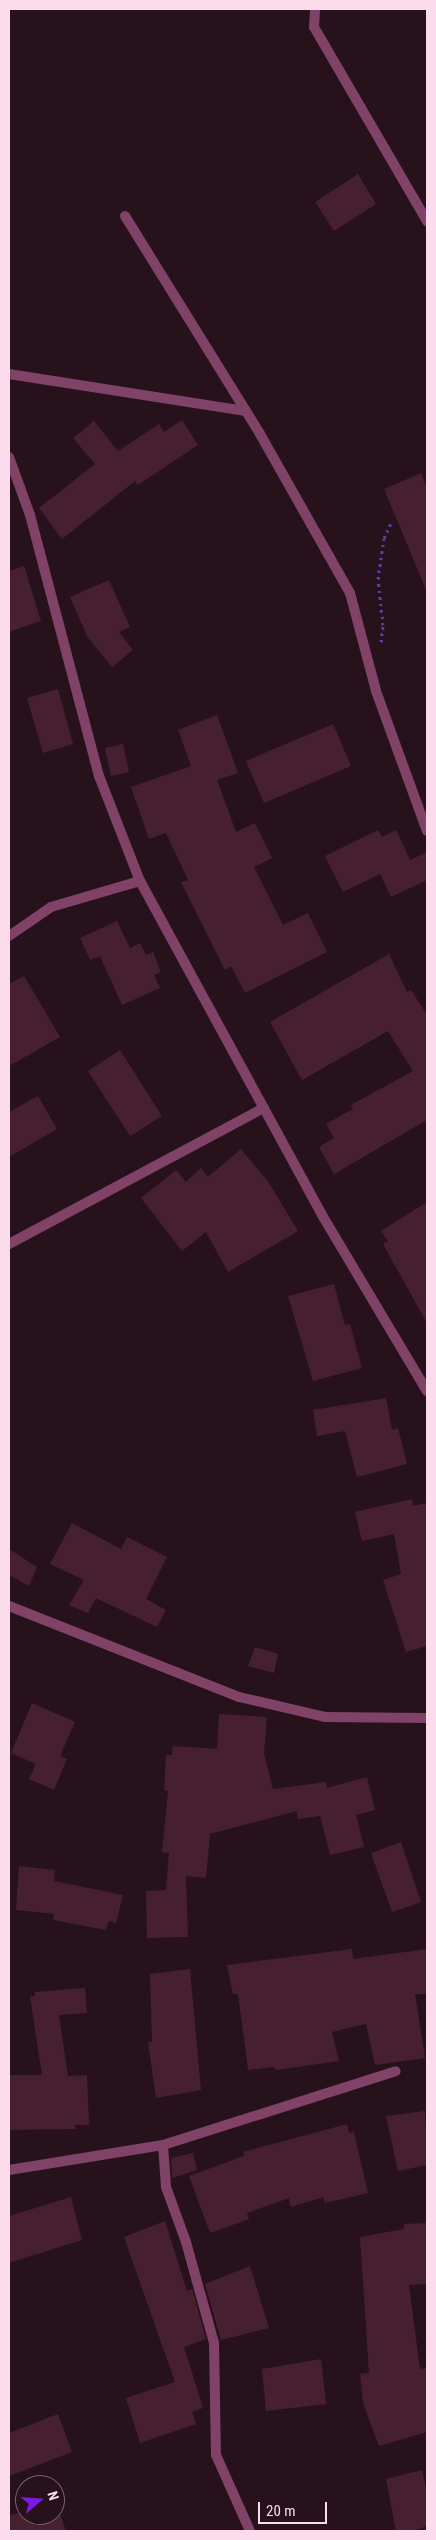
<!DOCTYPE html>
<html>
<head>
<meta charset="utf-8">
<style>
	body { margin:0 }
	#map { position:relative; width:436px; height:2540px; overflow:hidden; background:#27121b; font-family:"Roboto Condensed",sans-serif }
	div>[style] { position:absolute }
	.building>* { inset:0; background:#462030 }
	.path>* { height:3px; margin-top:-1.5px; transform-origin:0; background:repeating-linear-gradient(90deg,#613caf 0 2.5px,transparent 0 6.5px) }
	.street>* { height:10px; margin:-5px; padding:0 5px; transform-origin:5px; border-radius:5px; background:#814267 }
	span { translate:-50% -50%; white-space:nowrap; text-align:center; line-height:1.15; -webkit-text-stroke:5px #27121b; paint-order:stroke }
	.frame { position:absolute; inset:0; border:10px solid #fbdbec; pointer-events:none }
	.north { position:absolute; left:15px; top:2475px; width:50px; height:50px; box-sizing:border-box; background:#27121b; border:1px solid #7c626f; border-radius:50%; rotate:72deg; font-size:14px; font-weight:700; line-height:20px; text-align:center; color:#fbdbec }
	.north::after { content:''; display:block; margin:auto; width:18px; height:22px; background:#7d1ae8; clip-path:polygon(50% 0,100% 100%,50% 72%,0 100%) }
	.scale { position:absolute; left:258px; top:2502px; width:69px; height:22px; box-sizing:border-box; border:2px solid #fbdbec; border-top:0; padding-left:6px; font-size:15px; line-height:18px; white-space:nowrap; color:#fbdbec; -webkit-text-stroke:4px #27121b; paint-order:stroke }
</style>
</head>
<body>
<div id="map">
	<div class="building">
		<div style="clip-path:polygon(358px 174px,376px 204px,334px 231px,315px 202px)"></div>
		<div style="clip-path:polygon(182px 420px,198px 445px,138px 485px,135px 481px,62px 539px,39px 508px,95px 464px,73px 438px,94px 421px,118px 451px,159px 424px,164px 432px)"></div>
		<div style="clip-path:polygon(421px 473px,427px 488px,427px 592px,384px 489px)"></div>
		<div style="clip-path:polygon(24px 566px,41px 621px,9px 632px,9px 571px)"></div>
		<div style="clip-path:polygon(109px 580px,130px 627px,119px 632px,133px 650px,112px 667px,88px 638px,70px 597px)"></div>
		<div style="clip-path:polygon(58px 689px,73px 744px,43px 753px,27px 698px)"></div>
		<div style="clip-path:polygon(217px 715px,238px 773px,217px 780px,236px 832px,255px 823px,272px 858px,254px 867px,283px 925px,308px 913px,327px 952px,245px 993px,231px 966px,225px 970px,181px 882px,188px 880px,166px 833px,149px 839px,131px 787px,191px 766px,178px 730px)"></div>
		<div style="clip-path:polygon(333px 724px,351px 766px,264px 803px,246px 761px)"></div>
		<div style="clip-path:polygon(123px 744px,129px 772px,111px 776px,105px 748px)"></div>
		<div style="clip-path:polygon(378px 830px,382px 837px,396px 830px,410px 860px,427px 852px,427px 880px,391px 897px,380px 874px,343px 892px,325px 856px)"></div>
		<div style="clip-path:polygon(117px 921px,130px 948px,140px 943px,146px 955px,153px 952px,161px 972px,154px 975px,160px 988px,122px 1005px,100px 956px,90px 960px,80px 938px)"></div>
		<div style="clip-path:polygon(389px 954px,407px 992px,411px 990px,427px 1015px,427px 1120px,334px 1174px,319px 1147px,334px 1138px,326px 1124px,353px 1109px,351px 1105px,413px 1071px,388px 1031px,302px 1080px,270px 1022px)"></div>
		<div style="clip-path:polygon(24px 976px,60px 1037px,9px 1066px,9px 984px)"></div>
		<div style="clip-path:polygon(120px 1050px,162px 1116px,130px 1136px,88px 1071px)"></div>
		<div style="clip-path:polygon(38px 1096px,57px 1129px,9px 1157px,9px 1112px)"></div>
		<div style="clip-path:polygon(241px 1149px,269px 1183px,298px 1231px,228px 1272px,206px 1232px,182px 1251px,141px 1198px,176px 1170px,186px 1182px,201px 1168px,208px 1177px)"></div>
		<div style="clip-path:polygon(427px 1202px,427px 1323px,383px 1244px,388px 1241px,381px 1231px)"></div>
		<div style="clip-path:polygon(334px 1284px,345px 1325px,350px 1324px,362px 1368px,313px 1381px,288px 1296px)"></div>
		<div style="clip-path:polygon(386px 1398px,392px 1430px,398px 1428px,407px 1464px,357px 1477px,345px 1431px,317px 1436px,313px 1410px)"></div>
		<div style="clip-path:polygon(412px 1499px,413px 1506px,427px 1503px,427px 1646px,406px 1652px,383px 1580px,401px 1574px,394px 1534px,362px 1541px,355px 1512px)"></div>
		<div style="clip-path:polygon(72px 1523px,121px 1549px,127px 1537px,167px 1557px,146px 1599px,166px 1610px,157px 1627px,96px 1598px,88px 1613px,69px 1605px,84px 1580px,50px 1564px)"></div>
		<div style="clip-path:polygon(9px 1549px,37px 1567px,29px 1586px,9px 1575px)"></div>
		<div style="clip-path:polygon(255px 1647px,278px 1654px,274px 1673px,248px 1666px)"></div>
		<div style="clip-path:polygon(32px 1703px,75px 1722px,60px 1756px,67px 1759px,54px 1790px,29px 1779px,36px 1764px,11px 1753px)"></div>
		<div style="clip-path:polygon(219px 1714px,267px 1717px,264px 1754px,273px 1789px,326px 1782px,327px 1788px,367px 1777px,375px 1810px,356px 1815px,364px 1847px,330px 1855px,320px 1816px,298px 1819px,297px 1811px,210px 1834px,206px 1878px,186px 1876px,188px 1937px,147px 1938px,146px 1891px,166px 1890px,169px 1853px,162px 1852px,168px 1791px,164px 1790px,166px 1755px,172px 1755px,173px 1746px,217px 1749px)"></div>
		<div style="clip-path:polygon(401px 1842px,421px 1902px,392px 1912px,371px 1853px)"></div>
		<div style="clip-path:polygon(19px 1866px,55px 1870px,54px 1881px,123px 1895px,116px 1923px,109px 1921px,106px 1930px,53px 1920px,54px 1914px,16px 1910px)"></div>
		<div style="clip-path:polygon(352px 1949px,353px 1959px,427px 1949px,427px 1994px,415px 1994px,425px 2058px,375px 2065px,366px 2024px,332px 2032px,339px 2061px,276px 2070px,274px 2067px,248px 2070px,238px 1994px,233px 1994px,227px 1965px)"></div>
		<div style="clip-path:polygon(190px 1969px,201px 2090px,156px 2098px,148px 2042px,152px 2042px,150px 1974px)"></div>
		<div style="clip-path:polygon(85px 1988px,87px 2013px,59px 2015px,68px 2076px,87px 2075px,89px 2125px,75px 2125px,76px 2129px,9px 2130px,9px 2075px,42px 2075px,30px 1997px,35px 1996px,35px 1992px)"></div>
		<div style="clip-path:polygon(425px 2111px,427px 2165px,398px 2171px,386px 2116px)"></div>
		<div style="clip-path:polygon(347px 2124px,349px 2133px,354px 2132px,368px 2193px,325px 2203px,323px 2197px,291px 2207px,289px 2198px,247px 2213px,249px 2219px,210px 2233px,189px 2176px,244px 2156px,243px 2152px)"></div>
		<div style="clip-path:polygon(193px 2153px,197px 2170px,172px 2178px,171px 2158px)"></div>
		<div style="clip-path:polygon(71px 2197px,82px 2240px,9px 2263px,9px 2216px)"></div>
		<div style="clip-path:polygon(165px 2221px,187px 2291px,192px 2289px,206px 2339px,184px 2347px,203px 2408px,192px 2412px,196px 2424px,140px 2443px,126px 2398px,175px 2382px,124px 2237px)"></div>
		<div style="clip-path:polygon(427px 2223px,427px 2284px,409px 2285px,420px 2369px,427px 2368px,427px 2432px,379px 2446px,363px 2403px,360px 2374px,369px 2373px,360px 2237px,404px 2229px,404px 2224px)"></div>
		<div style="clip-path:polygon(250px 2266px,269px 2328px,221px 2340px,205px 2284px)"></div>
		<div style="clip-path:polygon(321px 2359px,326px 2404px,266px 2411px,262px 2369px)"></div>
		<div style="clip-path:polygon(58px 2414px,72px 2452px,9px 2476px,9px 2433px)"></div>
		<div style="clip-path:polygon(422px 2470px,427px 2494px,427px 2526px,413px 2531px,396px 2531px,386px 2479px)"></div>
		<div style="clip-path:polygon(56px 2502px,66px 2531px,9px 2531px,9px 2516px,25px 2511px,25px 2515px,55px 2515px)"></div>
	</div>
	<div class="path">
		<div style="left:381px;top:642px;width:17px;rotate:-83deg"></div>
		<div style="left:383px;top:625px;width:46px;rotate:-96.2deg"></div>
		<div style="left:378px;top:579px;width:41px;rotate:-81.7deg"></div>
		<div style="left:384px;top:538px;width:17px;rotate:-65deg"></div>
	</div>
	<div class="street">
		<div style="left:315px;top:9px;width:18px;rotate:93deg"></div>
		<div style="left:314px;top:27px;width:225px;rotate:59.8deg"></div>
		<div style="left:125px;top:216px;width:256px;rotate:58.2deg"></div>
		<div style="left:260px;top:434px;width:183px;rotate:60.5deg"></div>
		<div style="left:350px;top:593px;width:101px;rotate:75.1deg"></div>
		<div style="left:376px;top:691px;width:149px;rotate:70deg"></div>
		<div style="left:9px;top:374px;width:240px;rotate:8.9deg"></div>
		<div style="left:9px;top:457px;width:62px;rotate:70.1deg"></div>
		<div style="left:30px;top:515px;width:270px;rotate:75.2deg"></div>
		<div style="left:99px;top:776px;width:113px;rotate:68.7deg"></div>
		<div style="left:9px;top:936px;width:51px;rotate:-34.6deg"></div>
		<div style="left:51px;top:907px;width:93px;rotate:-16.3deg"></div>
		<div style="left:140px;top:881px;width:380px;rotate:61.4deg"></div>
		<div style="left:322px;top:1215px;width:205px;rotate:59.2deg"></div>
		<div style="left:9px;top:1244px;width:289px;rotate:-28.1deg"></div>
		<div style="left:9px;top:1606px;width:247px;rotate:21.6deg"></div>
		<div style="left:239px;top:1697px;width:88px;rotate:13.1deg"></div>
		<div style="left:325px;top:1717px;width:102px;rotate:0.6deg"></div>
		<div style="left:163px;top:2145px;width:42px;rotate:85.9deg"></div>
		<div style="left:166px;top:2187px;width:59px;rotate:70deg"></div>
		<div style="left:186px;top:2242px;width:105px;rotate:74.5deg"></div>
		<div style="left:214px;top:2343px;width:112px;rotate:89deg"></div>
		<div style="left:216px;top:2455px;width:83px;rotate:65.9deg"></div>
		<div style="left:9px;top:2170px;width:156px;rotate:-9.2deg"></div>
		<div style="left:163px;top:2145px;width:244px;rotate:-17.6deg"></div>
	</div>
	<div class="frame"></div>
	<div class="north">N</div>
	<div class="scale">20 m</div>
</div>
</body>
</html>
